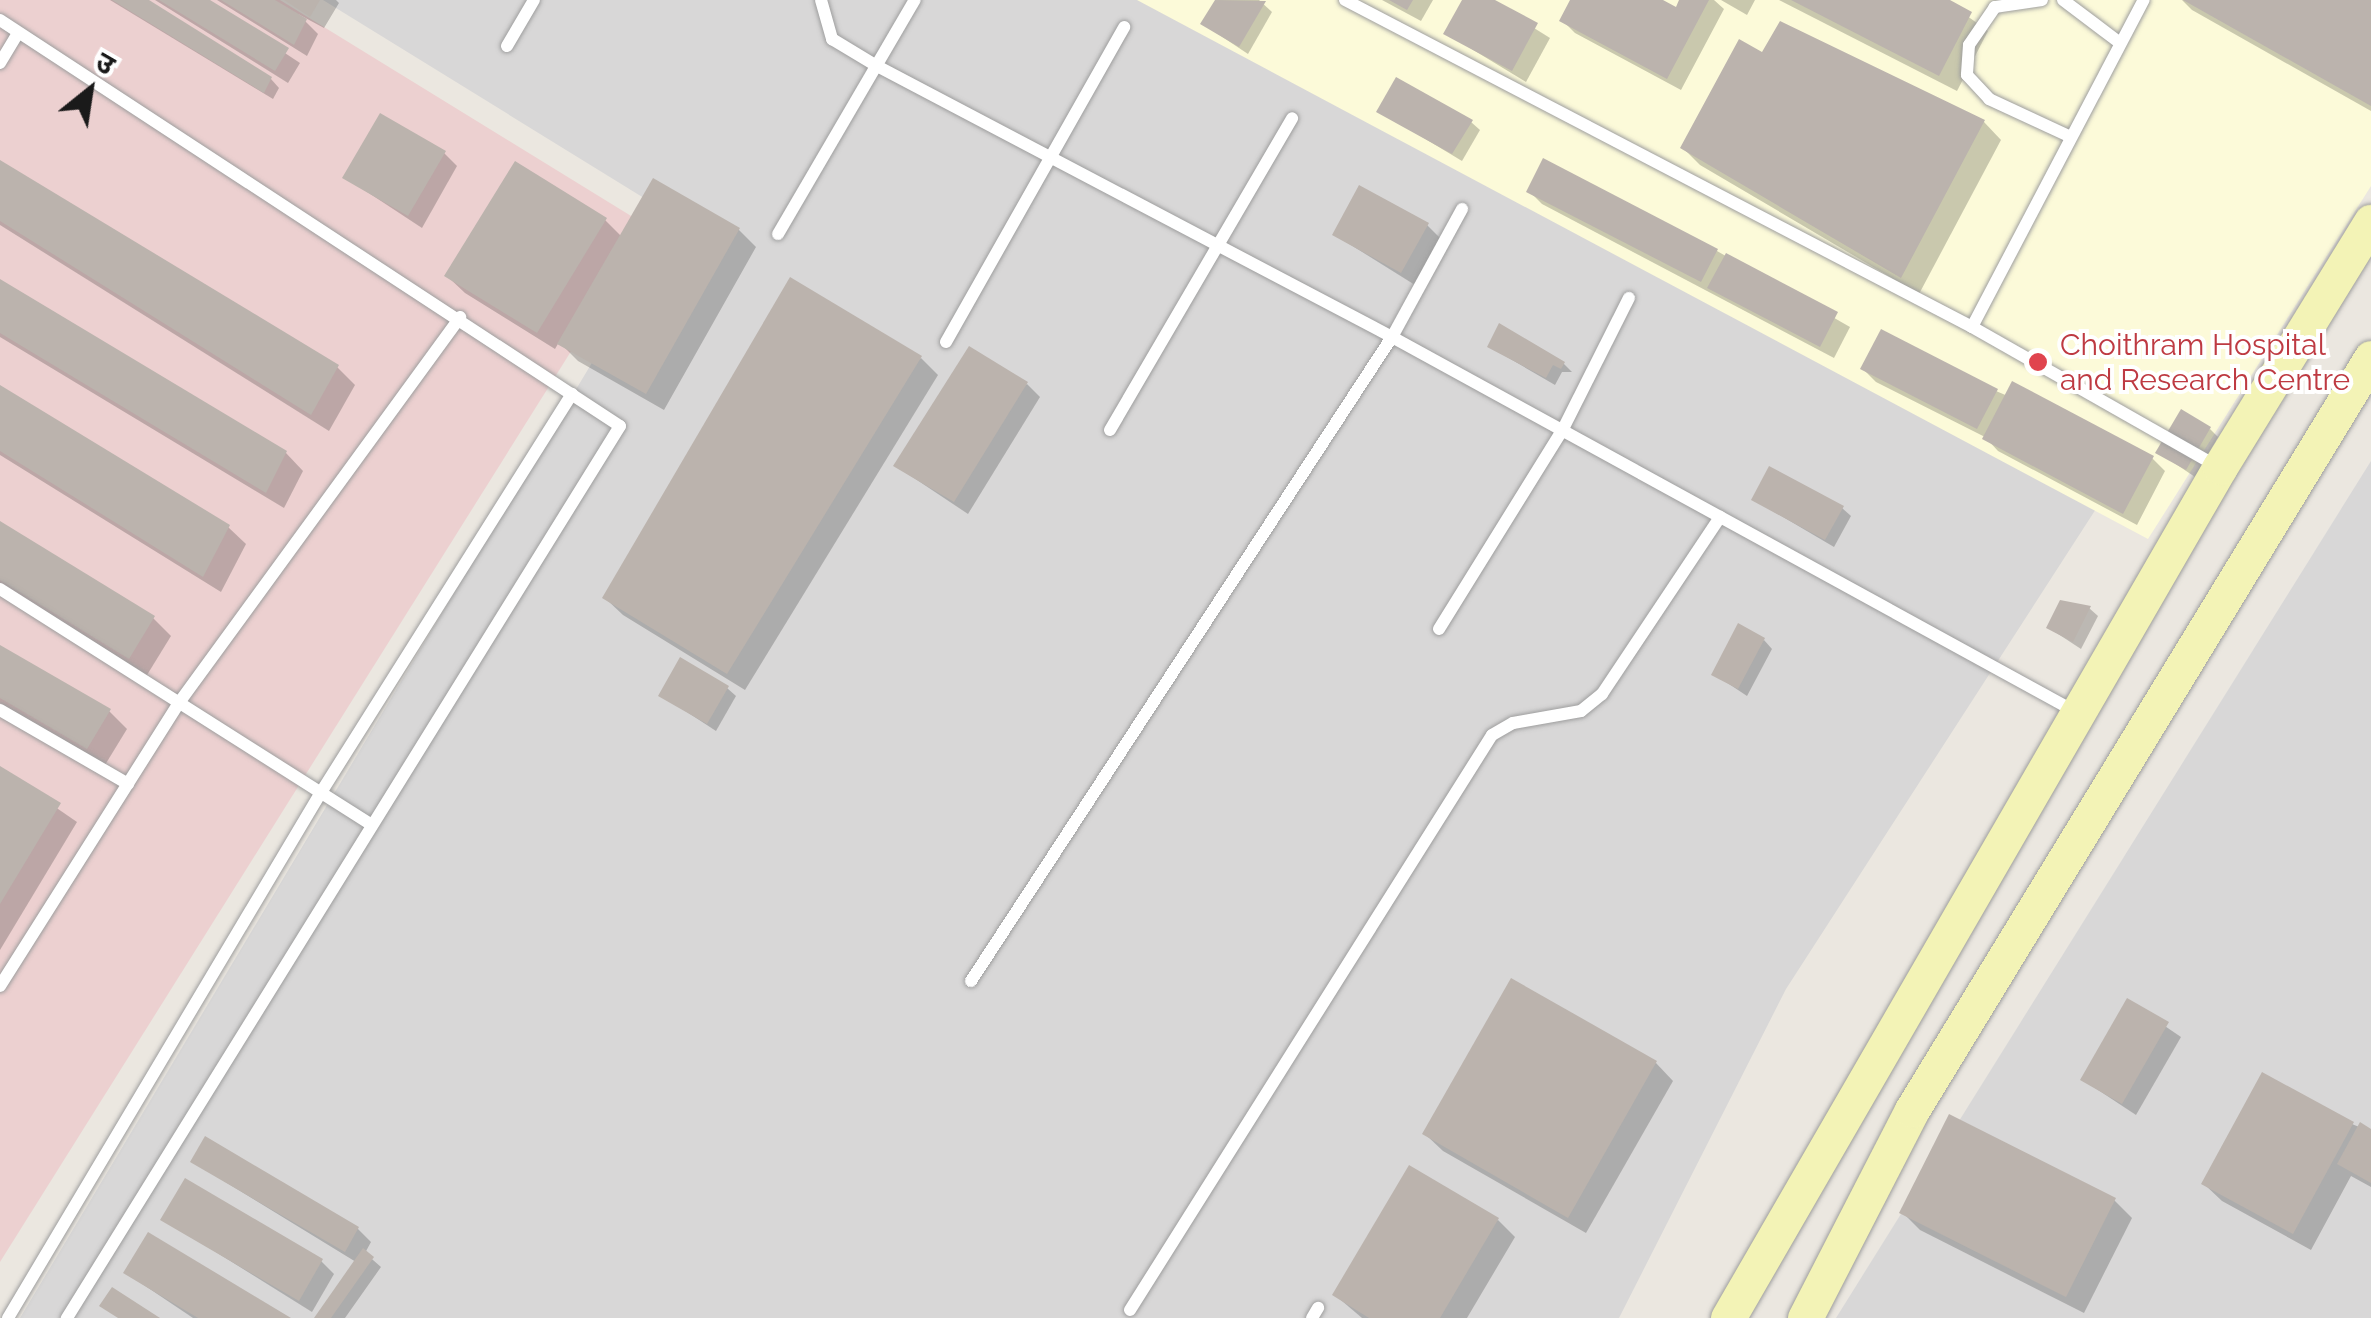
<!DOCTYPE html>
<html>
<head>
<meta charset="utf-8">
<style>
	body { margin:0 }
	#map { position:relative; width:2371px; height:1318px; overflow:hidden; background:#ebe7e0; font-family:Raleway,"Noto Sans Devanagari",sans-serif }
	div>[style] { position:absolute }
	.residential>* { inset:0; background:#d8d7d7 }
	.commercial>* { inset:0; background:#ecd0d0 }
	.education>* { inset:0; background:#fcfad9 }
	.shadow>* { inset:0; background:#0003 }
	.building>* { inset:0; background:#bbb3ad }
	.roads { filter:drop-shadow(0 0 2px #9e9e9e) drop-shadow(0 0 2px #9e9e9e) }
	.lane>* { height:12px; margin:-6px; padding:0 6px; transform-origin:6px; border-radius:6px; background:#fff }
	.secondary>* { height:35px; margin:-17.5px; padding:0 17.5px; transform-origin:17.5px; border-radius:17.5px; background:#f3f3b6 }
	.dots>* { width:28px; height:28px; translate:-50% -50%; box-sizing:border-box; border:5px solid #fff; border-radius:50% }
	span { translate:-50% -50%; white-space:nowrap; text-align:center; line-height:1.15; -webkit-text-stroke:8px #fff; paint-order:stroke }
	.health-label { font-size:30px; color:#be3a42 }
	.left { translate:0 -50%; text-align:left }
	.north { position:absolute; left:40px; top:40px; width:100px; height:100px; -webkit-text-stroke:8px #fff; paint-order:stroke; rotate:30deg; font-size:28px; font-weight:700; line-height:40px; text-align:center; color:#1a1a1a }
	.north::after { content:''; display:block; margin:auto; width:35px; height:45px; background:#1a1a1a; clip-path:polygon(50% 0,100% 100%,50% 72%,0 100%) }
</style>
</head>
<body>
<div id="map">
	<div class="residential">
		<div style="clip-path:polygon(323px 0,2371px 0,2371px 83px,1786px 989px,1619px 1318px,20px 1318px,678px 219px)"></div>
		<div style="clip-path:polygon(2371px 461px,2371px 1318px,1836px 1318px)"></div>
	</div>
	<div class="commercial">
		<div style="clip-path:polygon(0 0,280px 0,649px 227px,0 1262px)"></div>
	</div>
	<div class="education">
		<div style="clip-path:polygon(1137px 0,2371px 0,2371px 186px,2148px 539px)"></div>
	</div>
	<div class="shadow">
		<div style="clip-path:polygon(110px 0,144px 0,271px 79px,279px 88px,273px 99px)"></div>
		<div style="clip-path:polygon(155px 0,205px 0,300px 63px,288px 83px)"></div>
		<div style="clip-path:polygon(217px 0,336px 0,339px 3px,324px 28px,298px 14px,318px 34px,307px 56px)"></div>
		<div style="clip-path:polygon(1218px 0,1259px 0,1272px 12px,1248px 54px,1203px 24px)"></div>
		<div style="clip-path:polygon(1382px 0,1433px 0,1421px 21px)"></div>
		<div style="clip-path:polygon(1465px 0,1489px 0,1550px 38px,1526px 82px,1447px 34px)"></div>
		<div style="clip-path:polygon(1573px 0,1658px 0,1677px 10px,1692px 0,1714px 0,1724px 9px,1681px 90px,1575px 33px,1562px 20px)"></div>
		<div style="clip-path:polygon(1721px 0,1755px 0,1747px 15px)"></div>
		<div style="clip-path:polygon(1779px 0,1945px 0,1988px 31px,1957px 91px)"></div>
		<div style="clip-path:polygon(2182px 0,2371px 0,2371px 111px,2192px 10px)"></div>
		<div style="clip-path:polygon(1763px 55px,1984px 122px,2001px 140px,1919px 294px,1700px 165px,1683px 148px)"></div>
		<div style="clip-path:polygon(1379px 111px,1471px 122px,1480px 130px,1462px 161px)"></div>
		<div style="clip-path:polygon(444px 153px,457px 166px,422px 228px,346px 178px)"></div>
		<div style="clip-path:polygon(0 162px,337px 367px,355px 385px,329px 431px,0 225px)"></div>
		<div style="clip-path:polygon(1529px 191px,1717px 251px,1850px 327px,1834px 358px,1542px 204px)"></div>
		<div style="clip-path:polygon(605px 220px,622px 237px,739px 230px,756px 247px,664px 410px,578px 361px,559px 342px,555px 349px,465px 293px,447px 276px)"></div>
		<div style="clip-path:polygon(1427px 225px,1440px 238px,1415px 285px,1335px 235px)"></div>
		<div style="clip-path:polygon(0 282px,286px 453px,303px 471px,284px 508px,0 337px)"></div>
		<div style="clip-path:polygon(1490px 347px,1564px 364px,1572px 372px,1562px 372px,1555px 385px)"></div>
		<div style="clip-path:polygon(921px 358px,938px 375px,745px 690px,623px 615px,605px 598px)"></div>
		<div style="clip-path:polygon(1863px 369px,1996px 391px,2152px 458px,2165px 471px,2137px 525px,1998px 451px,1985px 437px,1876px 382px)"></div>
		<div style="clip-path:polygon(1027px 384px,1040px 397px,968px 514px,896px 466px)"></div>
		<div style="clip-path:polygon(0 388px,228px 527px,246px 544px,221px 592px,0 455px)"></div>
		<div style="clip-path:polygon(2210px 429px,2218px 437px,2195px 477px,2158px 452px)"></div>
		<div style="clip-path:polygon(1754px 500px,1842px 508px,1851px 516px,1834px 547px)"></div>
		<div style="clip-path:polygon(0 524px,153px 618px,171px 636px,147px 675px,0 584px)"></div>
		<div style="clip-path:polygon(2089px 608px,2098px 616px,2081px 649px,2049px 628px)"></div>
		<div style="clip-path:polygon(1764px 640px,1772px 649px,1747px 696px,1714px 674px)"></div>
		<div style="clip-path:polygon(0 647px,109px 711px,127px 729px,105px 765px,0 703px)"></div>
		<div style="clip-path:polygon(727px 688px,736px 696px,716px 731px,661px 695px)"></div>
		<div style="clip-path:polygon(0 769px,77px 822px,0 950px)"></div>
		<div style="clip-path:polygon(2128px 1001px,2181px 1037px,2136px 1115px,2083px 1080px)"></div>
		<div style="clip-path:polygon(1656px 1063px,1673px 1081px,1586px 1233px,1443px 1151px,1425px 1134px)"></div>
		<div style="clip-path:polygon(2352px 1124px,2371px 1132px,2371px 1187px,2351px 1176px,2311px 1250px,2222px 1201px,2204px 1184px)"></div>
		<div style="clip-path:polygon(193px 1162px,358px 1229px,371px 1242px,365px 1253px,381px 1267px,345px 1318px,317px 1318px,356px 1262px)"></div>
		<div style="clip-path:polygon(2114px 1200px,2132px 1218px,2084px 1313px,1920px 1230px,1902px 1212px)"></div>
		<div style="clip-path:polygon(163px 1219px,321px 1261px,334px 1274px,312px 1312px)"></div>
		<div style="clip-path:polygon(1498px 1220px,1515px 1237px,1467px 1318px,1362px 1318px,1335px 1295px)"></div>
		<div style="clip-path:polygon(126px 1273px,286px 1318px,193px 1318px)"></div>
	</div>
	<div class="building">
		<div style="clip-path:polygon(112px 0,149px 0,272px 77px,264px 93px)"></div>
		<div style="clip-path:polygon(159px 0,210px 0,289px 48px,275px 71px)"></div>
		<div style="clip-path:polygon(221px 0,275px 0,307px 19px,294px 45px)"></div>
		<div style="clip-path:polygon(284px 0,320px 0,310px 17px)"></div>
		<div style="clip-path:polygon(1215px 0,1266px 1px,1239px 47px,1200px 24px)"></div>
		<div style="clip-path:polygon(1389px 0,1413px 0,1407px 10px)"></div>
		<div style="clip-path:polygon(1462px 0,1495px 0,1538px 23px,1512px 71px,1443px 34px)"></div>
		<div style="clip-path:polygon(1570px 0,1663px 0,1676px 7px,1679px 0,1709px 0,1667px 79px,1559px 21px)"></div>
		<div style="clip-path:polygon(1791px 0,1950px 0,1972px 12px,1939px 76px)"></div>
		<div style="clip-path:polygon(2183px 0,2371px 0,2371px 106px)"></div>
		<div style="clip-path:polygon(1780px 21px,1985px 120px,1901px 278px,1680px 148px,1739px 39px,1762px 52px)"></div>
		<div style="clip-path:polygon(1396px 77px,1473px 120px,1452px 154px,1376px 112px)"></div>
		<div style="clip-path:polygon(380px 113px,446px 151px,408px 216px,342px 178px)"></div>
		<div style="clip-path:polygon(1543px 158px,1718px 249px,1701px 282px,1526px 192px)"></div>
		<div style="clip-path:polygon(0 160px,339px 365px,311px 415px,0 221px)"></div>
		<div style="clip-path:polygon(515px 161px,607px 218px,537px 333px,444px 276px)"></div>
		<div style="clip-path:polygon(653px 178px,740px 228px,646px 394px,557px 344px)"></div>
		<div style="clip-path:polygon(1359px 185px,1429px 223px,1401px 273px,1332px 235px)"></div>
		<div style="clip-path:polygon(1726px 253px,1838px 312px,1820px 347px,1707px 288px)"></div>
		<div style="clip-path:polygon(790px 277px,922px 356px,727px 674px,602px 598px)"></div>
		<div style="clip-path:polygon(0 279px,287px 451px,266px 493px,0 333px)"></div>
		<div style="clip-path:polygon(1499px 323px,1565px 362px,1561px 369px,1553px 365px,1546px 378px,1487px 347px)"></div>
		<div style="clip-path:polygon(1881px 329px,1998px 389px,1977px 429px,1860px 369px)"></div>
		<div style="clip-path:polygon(969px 346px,1028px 382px,954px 502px,893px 466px)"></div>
		<div style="clip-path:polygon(2012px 381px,2154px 456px,2123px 514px,1982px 439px)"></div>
		<div style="clip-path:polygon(0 385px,230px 525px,203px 577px,0 451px)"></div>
		<div style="clip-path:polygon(2181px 409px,2211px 427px,2186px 470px,2155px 453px)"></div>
		<div style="clip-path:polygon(1769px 466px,1844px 506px,1825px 540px,1751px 500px)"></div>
		<div style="clip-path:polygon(0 521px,155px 616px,129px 659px,0 580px)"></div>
		<div style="clip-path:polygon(2060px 600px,2091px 606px,2073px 642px,2046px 628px)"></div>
		<div style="clip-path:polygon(1738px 623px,1765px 638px,1738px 689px,1711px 675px)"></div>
		<div style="clip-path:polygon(0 645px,111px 709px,87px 749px,0 698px)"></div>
		<div style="clip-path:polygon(680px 657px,729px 686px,707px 724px,658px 696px)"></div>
		<div style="clip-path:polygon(0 766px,61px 803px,0 904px)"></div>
		<div style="clip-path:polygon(1511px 978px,1657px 1061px,1568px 1218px,1422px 1134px)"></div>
		<div style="clip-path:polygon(2127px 998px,2169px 1022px,2122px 1104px,2080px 1080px)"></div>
		<div style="clip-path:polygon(2262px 1072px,2354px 1122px,2293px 1234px,2201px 1184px)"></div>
		<div style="clip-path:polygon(1949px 1114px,2116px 1198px,2066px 1297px,1899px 1213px)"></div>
		<div style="clip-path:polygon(2360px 1122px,2371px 1129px,2371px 1183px,2337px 1164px)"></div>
		<div style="clip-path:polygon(205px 1136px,359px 1227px,345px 1252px,190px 1162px)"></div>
		<div style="clip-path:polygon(1409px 1165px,1499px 1218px,1440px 1318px,1369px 1318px,1332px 1295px)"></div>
		<div style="clip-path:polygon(185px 1178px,323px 1259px,299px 1301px,160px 1220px)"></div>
		<div style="clip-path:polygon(148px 1232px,291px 1318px,198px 1318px,123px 1273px)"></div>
		<div style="clip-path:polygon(363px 1248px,374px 1257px,331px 1318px,314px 1318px)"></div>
		<div style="clip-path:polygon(112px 1287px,160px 1318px,118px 1318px,99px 1306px)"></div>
	</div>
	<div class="roads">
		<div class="lane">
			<div style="left:821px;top:0;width:41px;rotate:74.2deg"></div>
			<div style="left:832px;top:39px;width:52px;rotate:31deg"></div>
			<div style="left:877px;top:66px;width:582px;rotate:27.75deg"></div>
			<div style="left:1392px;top:337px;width:780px;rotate:28.73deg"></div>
			<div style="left:1345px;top:0;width:707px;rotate:27.54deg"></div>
			<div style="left:1972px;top:327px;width:369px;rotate:-62.3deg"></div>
			<div style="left:2042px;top:0;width:48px;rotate:171.5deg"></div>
			<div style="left:1995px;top:7px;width:46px;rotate:124.4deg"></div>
			<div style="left:1969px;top:45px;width:30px;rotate:94deg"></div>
			<div style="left:1967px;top:75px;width:33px;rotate:47deg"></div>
			<div style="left:1989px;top:99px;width:90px;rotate:24.9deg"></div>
			<div style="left:2063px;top:0;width:71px;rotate:37deg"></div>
			<div style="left:0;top:20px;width:741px;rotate:33.22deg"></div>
			<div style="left:620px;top:426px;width:1050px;rotate:121.8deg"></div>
			<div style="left:507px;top:46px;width:53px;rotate:-59.6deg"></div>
			<div style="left:0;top:63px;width:35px;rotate:-59deg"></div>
			<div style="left:778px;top:234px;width:271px;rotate:-59.7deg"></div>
			<div style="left:1972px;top:327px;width:282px;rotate:29.6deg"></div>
			<div style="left:946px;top:342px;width:362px;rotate:-60.5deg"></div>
			<div style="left:1110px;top:430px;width:361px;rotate:-59.7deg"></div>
			<div style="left:0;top:589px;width:438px;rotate:32.4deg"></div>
			<div style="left:1439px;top:629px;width:233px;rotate:-58.2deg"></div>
			<div style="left:1562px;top:431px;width:149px;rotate:-63.3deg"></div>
			<div style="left:0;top:710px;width:148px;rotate:30deg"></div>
			<div style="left:971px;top:981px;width:769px;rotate:-56.83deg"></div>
			<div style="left:1392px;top:337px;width:146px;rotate:-61.3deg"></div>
			<div style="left:0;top:986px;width:338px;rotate:-57.7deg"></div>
			<div style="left:181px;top:700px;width:474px;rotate:-53.9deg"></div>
			<div style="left:1130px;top:1310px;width:679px;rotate:-57.81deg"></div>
			<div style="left:1492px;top:735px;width:24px;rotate:-30deg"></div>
			<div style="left:1513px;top:723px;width:69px;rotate:-10deg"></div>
			<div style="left:1581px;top:711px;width:27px;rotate:-39deg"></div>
			<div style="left:1602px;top:694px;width:213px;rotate:-56.3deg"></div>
			<div style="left:8px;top:1318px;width:610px;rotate:-59.23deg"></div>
			<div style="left:320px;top:794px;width:473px;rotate:-57.8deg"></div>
			<div style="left:1312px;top:1318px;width:12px;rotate:-59deg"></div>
		</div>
		<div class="secondary">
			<div style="left:1728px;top:1318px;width:983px;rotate:-59.97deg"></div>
			<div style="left:2220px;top:467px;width:288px;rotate:-58.4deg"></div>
			<div style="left:1805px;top:1318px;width:234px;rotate:-62.8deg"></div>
			<div style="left:1912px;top:1110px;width:881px;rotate:-58.6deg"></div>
		</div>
	</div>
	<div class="dots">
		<div style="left:2038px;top:362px;background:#e0444e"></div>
	</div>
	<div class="health-label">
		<span class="left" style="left:2060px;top:362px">Choithram Hospital<br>and Research Centre</span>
	</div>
	<div class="north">उ</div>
</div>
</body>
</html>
